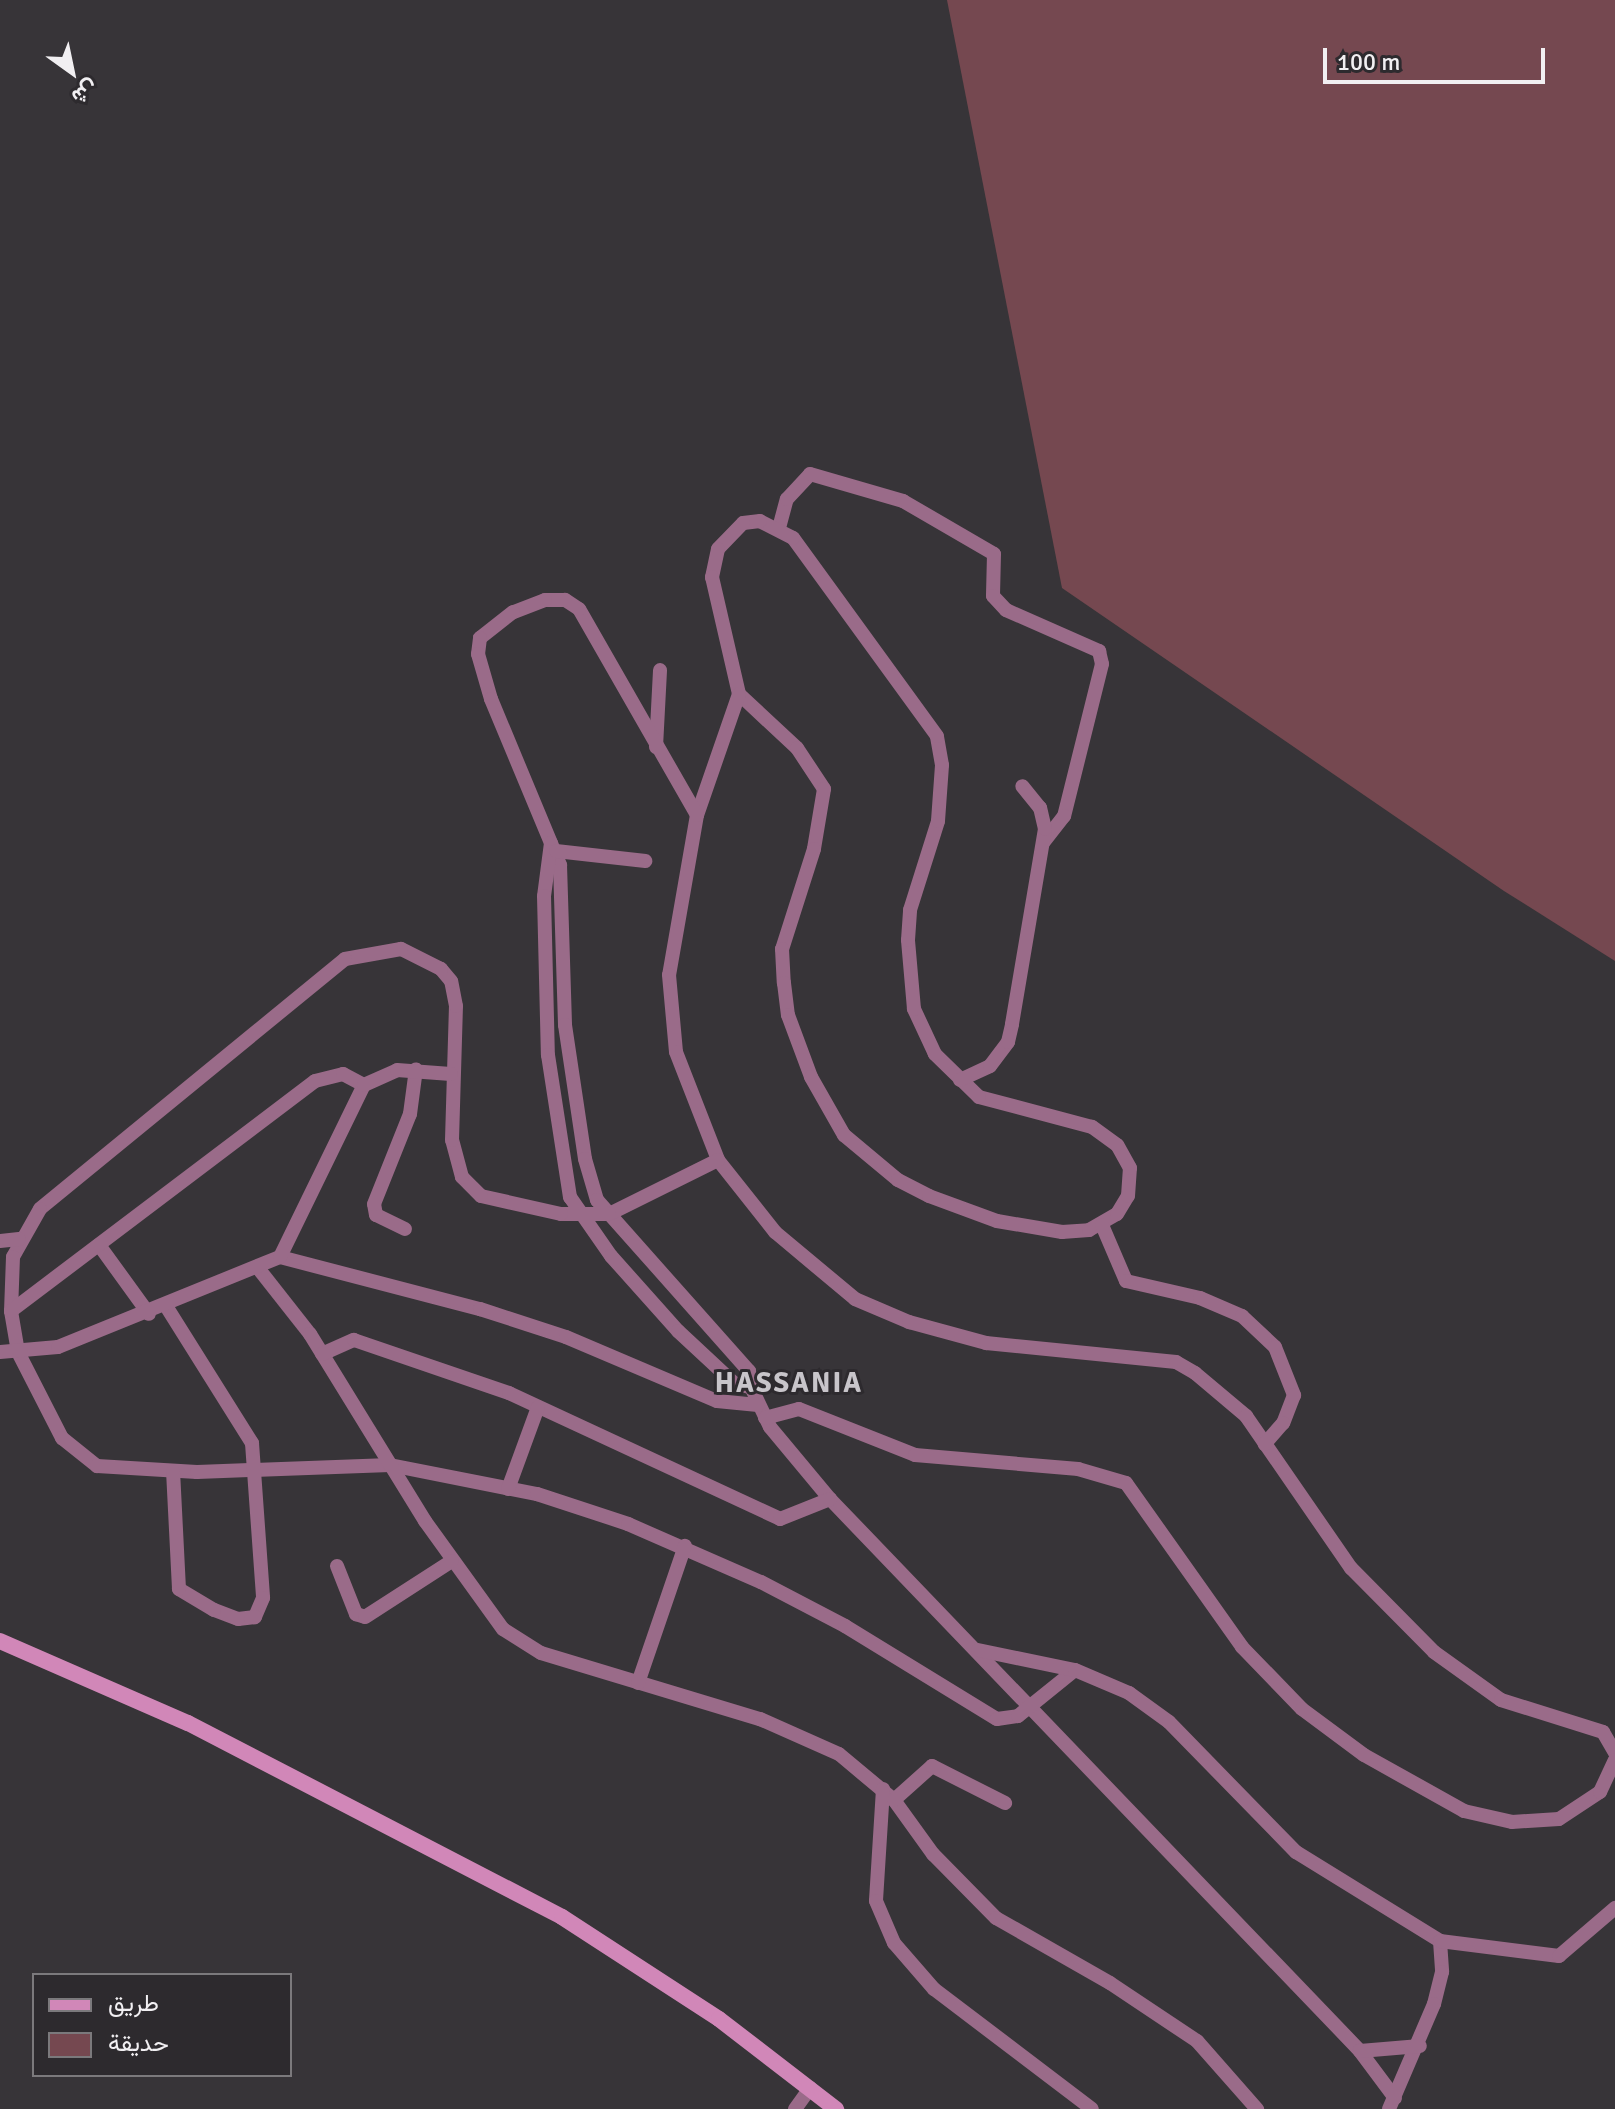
<!DOCTYPE html>
<html>
<head>
<meta charset="utf-8">
<style>
	body { margin:0 }
	#map { position:relative; width:1615px; height:2109px; overflow:hidden; background:#373438; font-family:Signika,Vazirmatn,sans-serif }
	div>[style] { position:absolute }
	.green>* { inset:0; background:#754850 }
	.street>* { height:14px; margin:-7px; padding:0 7px; transform-origin:7px; border-radius:7px; background:#9a6b89 }
	.secondary>* { height:16px; margin:-8px; padding:0 8px; transform-origin:8px; border-radius:8px; background:#d187b8 }
	span { translate:-50% -50%; white-space:nowrap; text-align:center; line-height:1.15; -webkit-text-stroke:6px #2d2a2e; paint-order:stroke }
	.district-label { font-size:28px; color:#c8c5ca; font-weight:700; letter-spacing:2px }
	.legend { position:absolute; left:32px; top:1973px; width:260px; height:104px; box-sizing:border-box; background:#2d2a2e; border:2px solid #7b797c; margin:0; padding:10px 14px; list-style:none; font-size:24px; color:#f1eff2 }
	.legend li { display:flex; align-items:center; gap:16px; height:40px }
	.legend b { width:40px; border:2px solid #7b797c }
	.north { position:absolute; left:32px; top:32px; width:80px; height:80px; -webkit-text-stroke:6px #2d2a2e; paint-order:stroke; rotate:147deg; font-size:22px; font-weight:700; line-height:32px; text-align:center; color:#f1eff2 }
	.north::after { content:''; display:block; margin:auto; width:28px; height:36px; background:#f1eff2; clip-path:polygon(50% 0,100% 100%,50% 72%,0 100%) }
	.scale { position:absolute; left:1323px; top:48px; width:222px; height:36px; box-sizing:border-box; border:4px solid #f1eff2; border-top:0; padding-left:10px; font-size:24px; line-height:28px; white-space:nowrap; color:#f1eff2; -webkit-text-stroke:6px #2d2a2e; paint-order:stroke }
</style>
</head>
<body>
<div id="map">
	<div class="green">
		<div style="clip-path:polygon(947px 0,1615px 0,1615px 961px,1504px 891px,1062px 588px)"></div>
	</div>
	<div class="street">
		<div style="left:779px;top:528px;width:30px;rotate:-75deg"></div>
		<div style="left:787px;top:499px;width:34px;rotate:-47deg"></div>
		<div style="left:810px;top:474px;width:97px;rotate:16.2deg"></div>
		<div style="left:903px;top:501px;width:105px;rotate:30.2deg"></div>
		<div style="left:994px;top:554px;width:42px;rotate:91.4deg"></div>
		<div style="left:993px;top:596px;width:19px;rotate:47deg"></div>
		<div style="left:1006px;top:610px;width:102px;rotate:23.8deg"></div>
		<div style="left:1099px;top:651px;width:13px;rotate:77deg"></div>
		<div style="left:1102px;top:664px;width:157px;rotate:104deg"></div>
		<div style="left:1064px;top:816px;width:33px;rotate:128deg"></div>
		<div style="left:739px;top:694px;width:79px;rotate:43deg"></div>
		<div style="left:797px;top:748px;width:49px;rotate:56.6deg"></div>
		<div style="left:824px;top:789px;width:61px;rotate:99.5deg"></div>
		<div style="left:814px;top:849px;width:105px;rotate:107.7deg"></div>
		<div style="left:782px;top:949px;width:34px;rotate:87deg"></div>
		<div style="left:784px;top:983px;width:32px;rotate:83deg"></div>
		<div style="left:788px;top:1015px;width:66px;rotate:69.6deg"></div>
		<div style="left:811px;top:1077px;width:67px;rotate:60.4deg"></div>
		<div style="left:844px;top:1135px;width:70px;rotate:39.8deg"></div>
		<div style="left:898px;top:1180px;width:35px;rotate:27deg"></div>
		<div style="left:929px;top:1196px;width:72px;rotate:20.2deg"></div>
		<div style="left:997px;top:1221px;width:66px;rotate:9.6deg"></div>
		<div style="left:1062px;top:1232px;width:27px;rotate:-4deg"></div>
		<div style="left:1089px;top:1230px;width:32px;rotate:-30deg"></div>
		<div style="left:1117px;top:1214px;width:21px;rotate:-59deg"></div>
		<div style="left:1128px;top:1196px;width:28px;rotate:-86deg"></div>
		<div style="left:1130px;top:1168px;width:26px;rotate:-119deg"></div>
		<div style="left:1117px;top:1145px;width:31px;rotate:-144deg"></div>
		<div style="left:1092px;top:1127px;width:117px;rotate:-165.1deg"></div>
		<div style="left:979px;top:1097px;width:62px;rotate:-135.7deg"></div>
		<div style="left:935px;top:1054px;width:50px;rotate:-115deg"></div>
		<div style="left:914px;top:1009px;width:69px;rotate:-95deg"></div>
		<div style="left:908px;top:940px;width:30px;rotate:-86deg"></div>
		<div style="left:910px;top:910px;width:93px;rotate:-72.5deg"></div>
		<div style="left:938px;top:821px;width:56px;rotate:-85.9deg"></div>
		<div style="left:942px;top:765px;width:29px;rotate:-100deg"></div>
		<div style="left:937px;top:736px;width:245px;rotate:-126deg"></div>
		<div style="left:793px;top:538px;width:37px;rotate:-153deg"></div>
		<div style="left:760px;top:521px;width:17px;rotate:173deg"></div>
		<div style="left:743px;top:523px;width:36px;rotate:134deg"></div>
		<div style="left:718px;top:549px;width:29px;rotate:102deg"></div>
		<div style="left:712px;top:577px;width:120px;rotate:77deg"></div>
		<div style="left:739px;top:694px;width:128px;rotate:109.1deg"></div>
		<div style="left:697px;top:815px;width:162px;rotate:99.9deg"></div>
		<div style="left:669px;top:975px;width:77px;rotate:84.8deg"></div>
		<div style="left:676px;top:1052px;width:116px;rotate:68.7deg"></div>
		<div style="left:718px;top:1160px;width:92px;rotate:51.6deg"></div>
		<div style="left:775px;top:1232px;width:104px;rotate:39.9deg"></div>
		<div style="left:855px;top:1299px;width:59px;rotate:23.1deg"></div>
		<div style="left:909px;top:1322px;width:80px;rotate:15.3deg"></div>
		<div style="left:986px;top:1343px;width:191px;rotate:5.7deg"></div>
		<div style="left:1176px;top:1362px;width:22px;rotate:30deg"></div>
		<div style="left:1195px;top:1373px;width:67px;rotate:40.1deg"></div>
		<div style="left:1246px;top:1416px;width:185px;rotate:55.4deg"></div>
		<div style="left:1351px;top:1568px;width:118px;rotate:45.3deg"></div>
		<div style="left:1434px;top:1652px;width:82px;rotate:35.6deg"></div>
		<div style="left:1501px;top:1700px;width:107px;rotate:17.4deg"></div>
		<div style="left:1603px;top:1732px;width:24px;rotate:60deg"></div>
		<div style="left:656px;top:747px;width:77px;rotate:-87deg"></div>
		<div style="left:697px;top:815px;width:237px;rotate:-119.8deg"></div>
		<div style="left:579px;top:609px;width:17px;rotate:-147deg"></div>
		<div style="left:565px;top:600px;width:20px;rotate:180deg"></div>
		<div style="left:545px;top:600px;width:34px;rotate:159deg"></div>
		<div style="left:513px;top:612px;width:42px;rotate:141.8deg"></div>
		<div style="left:480px;top:638px;width:16px;rotate:97deg"></div>
		<div style="left:478px;top:654px;width:47px;rotate:73.9deg"></div>
		<div style="left:491px;top:699px;width:180px;rotate:67.4deg"></div>
		<div style="left:560px;top:865px;width:160px;rotate:88.2deg"></div>
		<div style="left:565px;top:1025px;width:135px;rotate:81.5deg"></div>
		<div style="left:585px;top:1159px;width:43px;rotate:73.7deg"></div>
		<div style="left:597px;top:1200px;width:229px;rotate:48.4deg"></div>
		<div style="left:749px;top:1371px;width:16px;rotate:83deg"></div>
		<div style="left:751px;top:1387px;width:44px;rotate:64.6deg"></div>
		<div style="left:770px;top:1427px;width:94px;rotate:50.2deg"></div>
		<div style="left:830px;top:1499px;width:765px;rotate:46.16deg"></div>
		<div style="left:551px;top:843px;width:53px;rotate:97.5deg"></div>
		<div style="left:544px;top:896px;width:159px;rotate:88.6deg"></div>
		<div style="left:548px;top:1055px;width:144px;rotate:81.2deg"></div>
		<div style="left:570px;top:1197px;width:72px;rotate:55.2deg"></div>
		<div style="left:611px;top:1256px;width:101px;rotate:48.2deg"></div>
		<div style="left:678px;top:1331px;width:78px;rotate:42.9deg"></div>
		<div style="left:735px;top:1384px;width:16px;rotate:11deg"></div>
		<div style="left:556px;top:851px;width:90px;rotate:6.4deg"></div>
		<div style="left:960px;top:1080px;width:33px;rotate:-25deg"></div>
		<div style="left:990px;top:1066px;width:30px;rotate:-53deg"></div>
		<div style="left:1008px;top:1042px;width:18px;rotate:-77deg"></div>
		<div style="left:1012px;top:1024px;width:198px;rotate:-80.4deg"></div>
		<div style="left:1045px;top:829px;width:22px;rotate:-103deg"></div>
		<div style="left:1040px;top:808px;width:28px;rotate:-129deg"></div>
		<div style="left:718px;top:1160px;width:122px;rotate:153.6deg"></div>
		<div style="left:609px;top:1214px;width:48px;rotate:180deg"></div>
		<div style="left:561px;top:1214px;width:82px;rotate:-167.3deg"></div>
		<div style="left:481px;top:1196px;width:27px;rotate:-135deg"></div>
		<div style="left:462px;top:1177px;width:38px;rotate:-105deg"></div>
		<div style="left:452px;top:1140px;width:134px;rotate:-88.3deg"></div>
		<div style="left:456px;top:1006px;width:25px;rotate:-101deg"></div>
		<div style="left:451px;top:981px;width:16px;rotate:-130deg"></div>
		<div style="left:441px;top:969px;width:45px;rotate:-153.4deg"></div>
		<div style="left:401px;top:949px;width:57px;rotate:169.9deg"></div>
		<div style="left:345px;top:959px;width:394px;rotate:140.7deg"></div>
		<div style="left:40px;top:1209px;width:55px;rotate:119.4deg"></div>
		<div style="left:13px;top:1257px;width:54px;rotate:92.1deg"></div>
		<div style="left:11px;top:1311px;width:42px;rotate:80.3deg"></div>
		<div style="left:18px;top:1352px;width:97px;rotate:62.9deg"></div>
		<div style="left:62px;top:1438px;width:45px;rotate:38.7deg"></div>
		<div style="left:97px;top:1466px;width:100px;rotate:3.4deg"></div>
		<div style="left:197px;top:1472px;width:193px;rotate:-2.1deg"></div>
		<div style="left:390px;top:1465px;width:150px;rotate:11.2deg"></div>
		<div style="left:537px;top:1494px;width:96px;rotate:18.2deg"></div>
		<div style="left:628px;top:1524px;width:145px;rotate:23.6deg"></div>
		<div style="left:761px;top:1582px;width:95px;rotate:27.6deg"></div>
		<div style="left:845px;top:1626px;width:178px;rotate:31.5deg"></div>
		<div style="left:997px;top:1719px;width:21px;rotate:-8deg"></div>
		<div style="left:1018px;top:1716px;width:73px;rotate:-38.9deg"></div>
		<div style="left:1102px;top:1225px;width:61px;rotate:66.8deg"></div>
		<div style="left:1126px;top:1281px;width:76px;rotate:12.9deg"></div>
		<div style="left:1200px;top:1298px;width:46px;rotate:23.2deg"></div>
		<div style="left:1242px;top:1316px;width:45px;rotate:43.2deg"></div>
		<div style="left:1275px;top:1347px;width:52px;rotate:68.4deg"></div>
		<div style="left:1294px;top:1395px;width:30px;rotate:111deg"></div>
		<div style="left:1283px;top:1423px;width:28px;rotate:131deg"></div>
		<div style="left:405px;top:1229px;width:32px;rotate:-154deg"></div>
		<div style="left:376px;top:1215px;width:11px;rotate:-100deg"></div>
		<div style="left:374px;top:1204px;width:97px;rotate:-68.2deg"></div>
		<div style="left:410px;top:1114px;width:45px;rotate:-82.4deg"></div>
		<div style="left:0;top:1241px;width:19px;rotate:-6deg"></div>
		<div style="left:99px;top:1245px;width:85px;rotate:54.1deg"></div>
		<div style="left:280px;top:1257px;width:207px;rotate:14.6deg"></div>
		<div style="left:480px;top:1309px;width:90px;rotate:18deg"></div>
		<div style="left:566px;top:1337px;width:164px;rotate:23deg"></div>
		<div style="left:717px;top:1401px;width:41px;rotate:5.6deg"></div>
		<div style="left:258px;top:1268px;width:84px;rotate:51.8deg"></div>
		<div style="left:310px;top:1334px;width:220px;rotate:58.4deg"></div>
		<div style="left:425px;top:1521px;width:133px;rotate:54.2deg"></div>
		<div style="left:503px;top:1629px;width:45px;rotate:32.3deg"></div>
		<div style="left:541px;top:1653px;width:229px;rotate:16.8deg"></div>
		<div style="left:760px;top:1719px;width:86px;rotate:23.9deg"></div>
		<div style="left:839px;top:1754px;width:72px;rotate:39.9deg"></div>
		<div style="left:894px;top:1800px;width:67px;rotate:54.2deg"></div>
		<div style="left:933px;top:1854px;width:90px;rotate:45.5deg"></div>
		<div style="left:996px;top:1918px;width:131px;rotate:29.7deg"></div>
		<div style="left:1110px;top:1983px;width:105px;rotate:33.7deg"></div>
		<div style="left:1197px;top:2041px;width:91px;rotate:48.6deg"></div>
		<div style="left:166px;top:1306px;width:162px;rotate:57.9deg"></div>
		<div style="left:252px;top:1443px;width:155px;rotate:85.9deg"></div>
		<div style="left:263px;top:1598px;width:21px;rotate:113deg"></div>
		<div style="left:255px;top:1617px;width:17px;rotate:173deg"></div>
		<div style="left:238px;top:1619px;width:26px;rotate:-159deg"></div>
		<div style="left:214px;top:1610px;width:41px;rotate:-149deg"></div>
		<div style="left:179px;top:1589px;width:117px;rotate:-92.9deg"></div>
		<div style="left:11px;top:1311px;width:381px;rotate:-37.1deg"></div>
		<div style="left:315px;top:1081px;width:29px;rotate:-14deg"></div>
		<div style="left:343px;top:1074px;width:24px;rotate:28deg"></div>
		<div style="left:0;top:1352px;width:58px;rotate:-4.9deg"></div>
		<div style="left:58px;top:1347px;width:240px;rotate:-22.1deg"></div>
		<div style="left:280px;top:1257px;width:191px;rotate:-64deg"></div>
		<div style="left:364px;top:1085px;width:36px;rotate:-24deg"></div>
		<div style="left:397px;top:1070px;width:54px;rotate:4.2deg"></div>
		<div style="left:322px;top:1354px;width:35px;rotate:-24deg"></div>
		<div style="left:354px;top:1340px;width:164px;rotate:18.9deg"></div>
		<div style="left:509px;top:1393px;width:299px;rotate:24.9deg"></div>
		<div style="left:780px;top:1519px;width:54px;rotate:-21.8deg"></div>
		<div style="left:765px;top:1418px;width:35px;rotate:-15deg"></div>
		<div style="left:799px;top:1409px;width:125px;rotate:21.6deg"></div>
		<div style="left:915px;top:1455px;width:164px;rotate:4.9deg"></div>
		<div style="left:1078px;top:1469px;width:50px;rotate:16.3deg"></div>
		<div style="left:1126px;top:1483px;width:201px;rotate:54.7deg"></div>
		<div style="left:1242px;top:1647px;width:86px;rotate:45.9deg"></div>
		<div style="left:1302px;top:1709px;width:77px;rotate:36.6deg"></div>
		<div style="left:1364px;top:1755px;width:115px;rotate:29.2deg"></div>
		<div style="left:1464px;top:1811px;width:49px;rotate:12.9deg"></div>
		<div style="left:1512px;top:1822px;width:47px;rotate:-3.7deg"></div>
		<div style="left:1559px;top:1819px;width:49px;rotate:-33.4deg"></div>
		<div style="left:1600px;top:1792px;width:35px;rotate:-65deg"></div>
		<div style="left:508px;top:1489px;width:87px;rotate:-69.9deg"></div>
		<div style="left:337px;top:1566px;width:52px;rotate:68.4deg"></div>
		<div style="left:356px;top:1614px;width:9px;rotate:18deg"></div>
		<div style="left:365px;top:1617px;width:103px;rotate:-32.8deg"></div>
		<div style="left:978px;top:1650px;width:99px;rotate:11.7deg"></div>
		<div style="left:1075px;top:1670px;width:59px;rotate:23.1deg"></div>
		<div style="left:1129px;top:1693px;width:49px;rotate:35.9deg"></div>
		<div style="left:1169px;top:1722px;width:182px;rotate:45.7deg"></div>
		<div style="left:1296px;top:1852px;width:169px;rotate:31.7deg"></div>
		<div style="left:1440px;top:1941px;width:31px;rotate:86deg"></div>
		<div style="left:1442px;top:1972px;width:33px;rotate:104deg"></div>
		<div style="left:1434px;top:2004px;width:114px;rotate:113.2deg"></div>
		<div style="left:638px;top:1683px;width:145px;rotate:-71.1deg"></div>
		<div style="left:883px;top:1789px;width:112px;rotate:93.6deg"></div>
		<div style="left:876px;top:1901px;width:46px;rotate:66.8deg"></div>
		<div style="left:894px;top:1943px;width:61px;rotate:49deg"></div>
		<div style="left:934px;top:1989px;width:198px;rotate:37.2deg"></div>
		<div style="left:894px;top:1800px;width:51px;rotate:-41.8deg"></div>
		<div style="left:932px;top:1766px;width:82px;rotate:26.9deg"></div>
		<div style="left:1440px;top:1941px;width:120px;rotate:7.2deg"></div>
		<div style="left:1559px;top:1956px;width:74px;rotate:-40.6deg"></div>
		<div style="left:1395px;top:2098px;width:59px;rotate:-126.7deg"></div>
		<div style="left:1360px;top:2051px;width:60px;rotate:-4.8deg"></div>
		<div style="left:795px;top:2109px;width:26px;rotate:-54deg"></div>
	</div>
	<div class="secondary">
		<div style="left:0;top:1641px;width:205px;rotate:23.6deg"></div>
		<div style="left:188px;top:1723px;width:421px;rotate:27.4deg"></div>
		<div style="left:562px;top:1917px;width:187px;rotate:33deg"></div>
		<div style="left:719px;top:2019px;width:148px;rotate:37.6deg"></div>
	</div>
	<div class="district-label">
		<span style="left:789px;top:1383px">HASSANIA</span>
	</div>
	<ul class="legend">
	<li><b style="height:10px;background:#d187b8"></b>طريق</li>
	<li><b style="height:22px;background:#754850"></b>حديقة</li>
	</ul>
	<div class="north">ش</div>
	<div class="scale">100 m</div>
</div>
</body>
</html>
